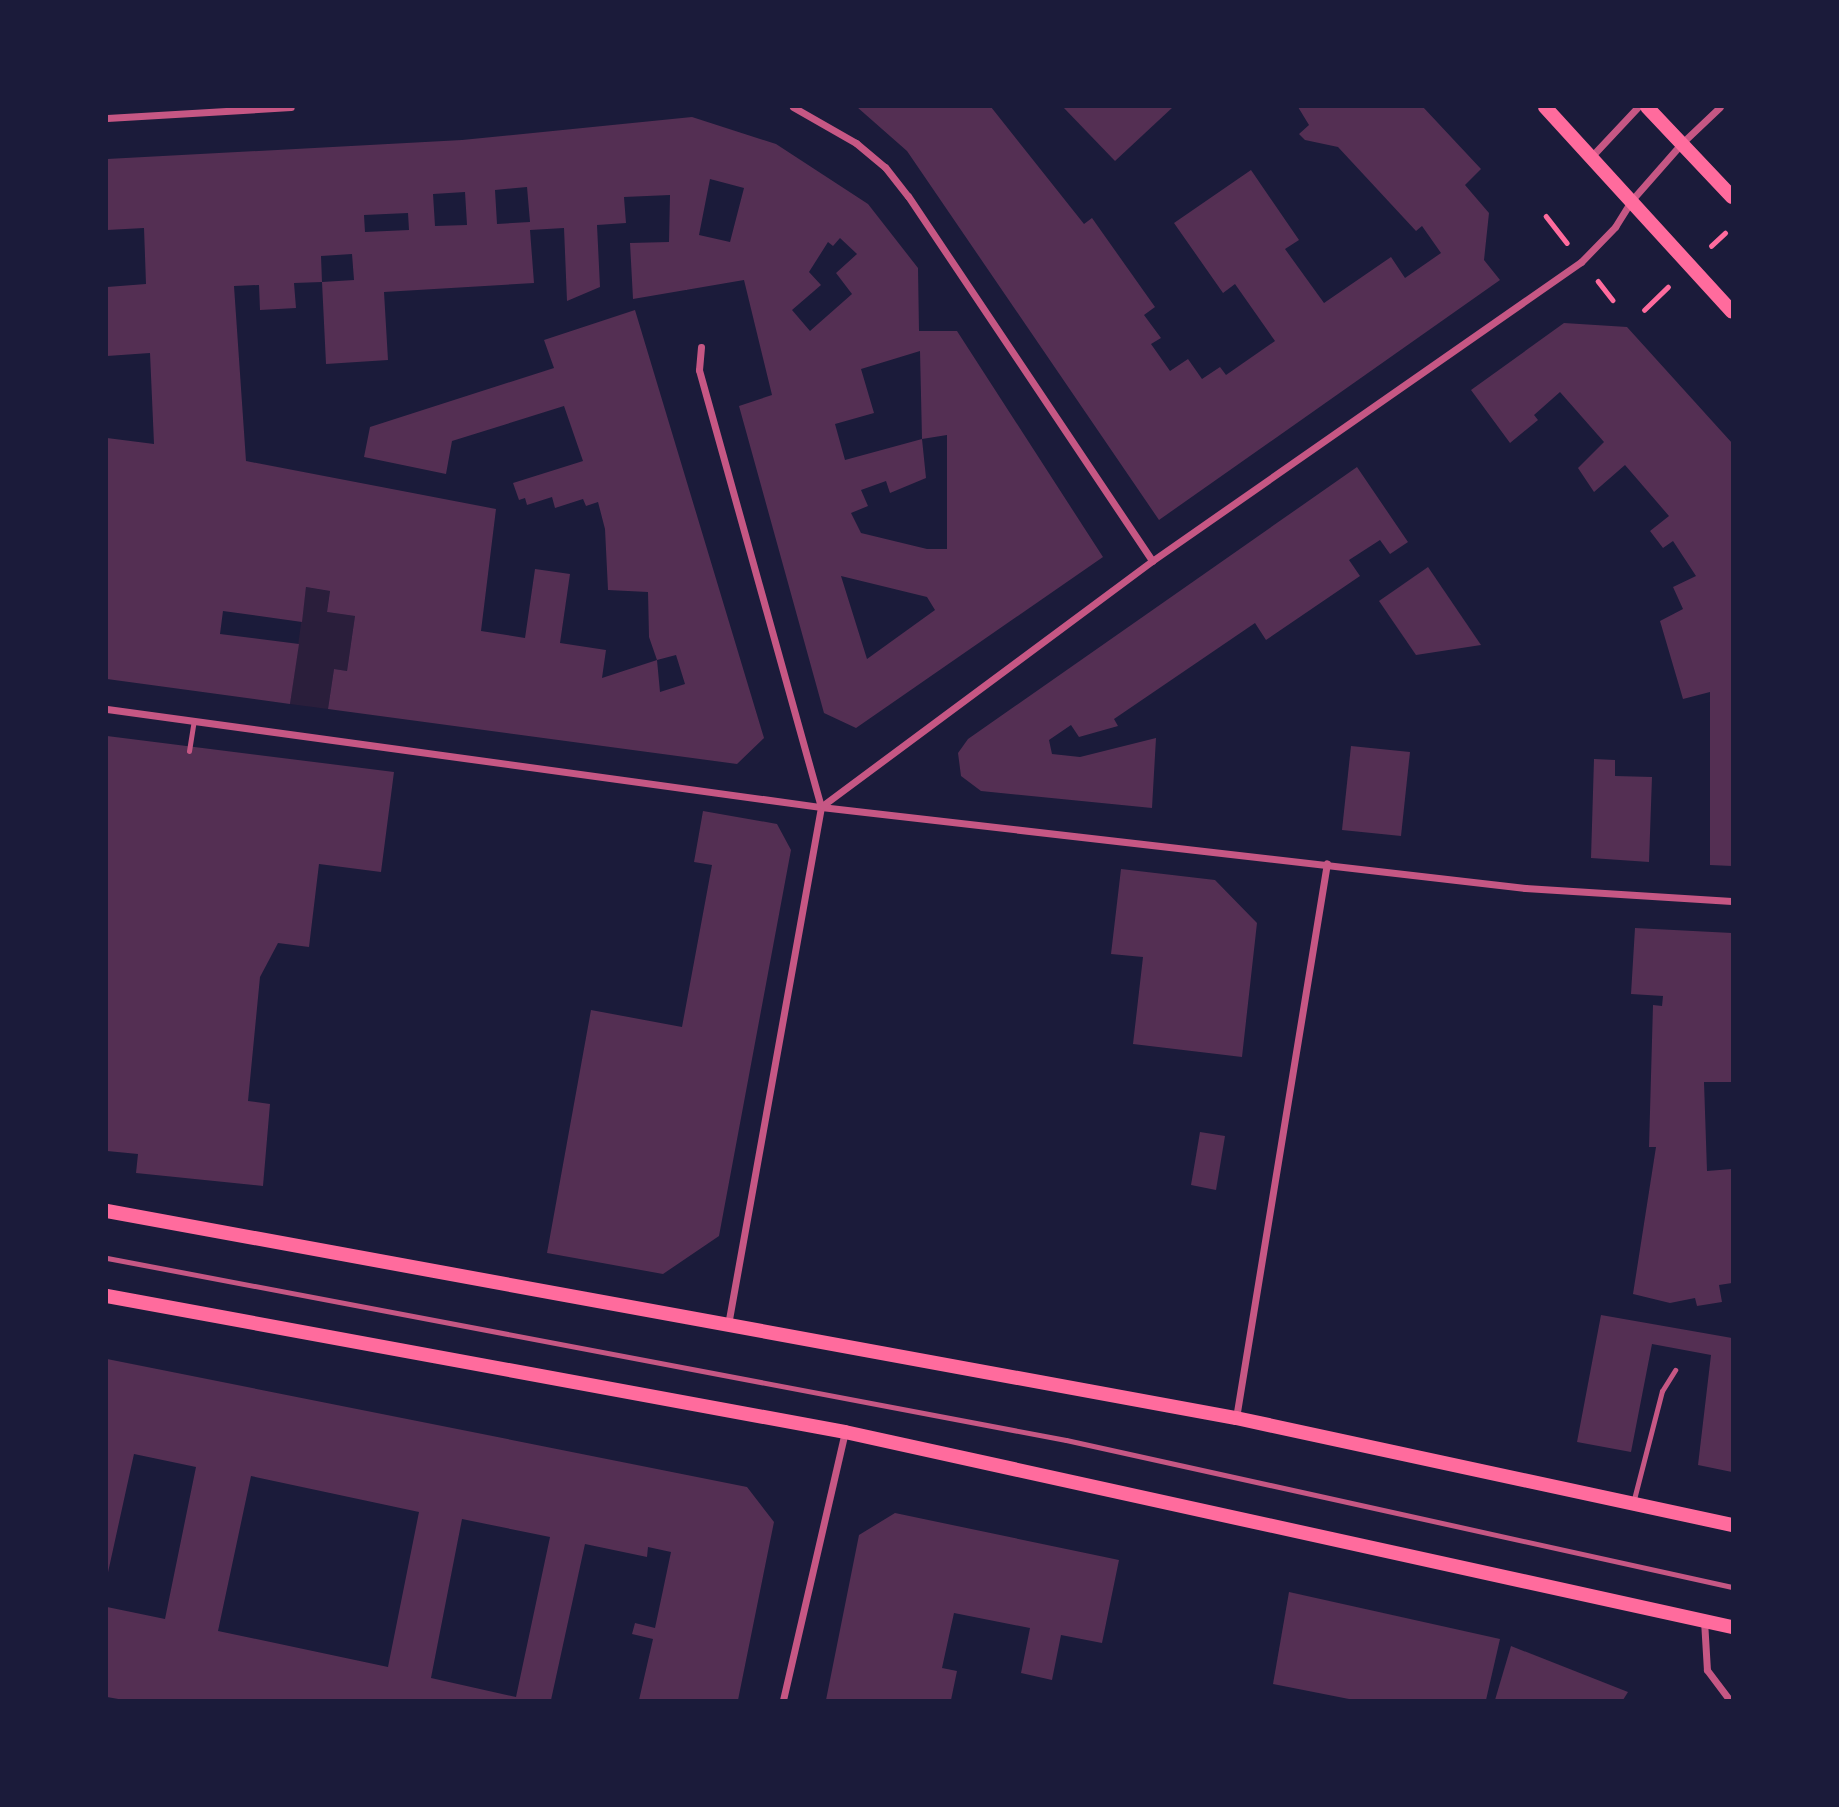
<!DOCTYPE html>
<html>
<head>
<meta charset="utf-8">
<style>
	body { margin:0 }
	#map { position:relative; width:1839px; height:1807px; overflow:hidden; background:#1b1b3a; font-family:Poppins,sans-serif }
	div>[style] { position:absolute }
	.green>* { inset:0; background:#2a1e3b }
	.building>* { inset:0; background:#542f53 }
	.path>* { height:4.5px; margin:-2.25px; padding:0 2.25px; transform-origin:2.25px; border-radius:2.25px; background:#ff6b9d }
	.service>* { height:5px; margin:-2.5px; padding:0 2.5px; transform-origin:2.5px; border-radius:2.5px; background:#c65784 }
	.minor>* { height:7px; margin:-3.5px; padding:0 3.5px; transform-origin:3.5px; border-radius:3.5px; background:#c65784 }
	.secondary>* { height:14px; margin:-7px; padding:0 7px; transform-origin:7px; border-radius:7px; background:#ff6b9d }
	span { translate:-50% -50%; white-space:nowrap; text-align:center; line-height:1.15; -webkit-text-stroke:7px #1b1b3a; paint-order:stroke }
	.frame { position:absolute; inset:0; border:108px solid #1b1b3a; pointer-events:none }
</style>
</head>
<body>
<div id="map">
	<div class="green">
		<div style="clip-path:polygon(306px 587px,330px 591px,327px 612px,355px 616px,347px 671px,334px 669px,328px 709px,290px 704px)"></div>
	</div>
	<div class="building">
		<div style="clip-path:polygon(857px 107px,991px 107px,1084px 224px,1092px 218px,1155px 307px,1144px 315px,1161px 338px,1151px 344px,1170px 371px,1188px 359px,1202px 379px,1220px 367px,1226px 375px,1275px 341px,1235px 284px,1223px 293px,1174px 223px,1251px 170px,1299px 240px,1285px 249px,1324px 303px,1391px 257px,1405px 278px,1441px 253px,1422px 226px,1416px 231px,1338px 147px,1305px 140px,1299px 134px,1309px 125px,1298px 107px,1423px 107px,1481px 169px,1465px 185px,1489px 213px,1484px 260px,1500px 280px,1159px 520px,907px 151px)"></div>
		<div style="clip-path:polygon(1063px 107px,1173px 107px,1115px 161px)"></div>
		<div style="clip-path:polygon(evenodd,692px 117px,776px 144px,868px 204px,918px 268px,919px 331px,957px 331px,1103px 557px,856px 728px,824px 713px,739px 406px,772px 395px,744px 280px,633px 299px,630px 243px,669px 242px,670px 195px,624px 197px,626px 223px,597px 225px,600px 287px,567px 301px,564px 228px,530px 230px,534px 283px,384px 292px,388px 360px,326px 364px,322px 282px,354px 280px,352px 254px,321px 256px,322px 282px,294px 283px,296px 308px,260px 310px,259px 285px,234px 286px,246px 461px,496px 509px,481px 631px,525px 638px,535px 569px,570px 574px,560px 643px,606px 650px,602px 678px,657px 660px,649px 637px,648px 592px,608px 590px,605px 529px,598px 502px,586px 506px,583px 499px,555px 508px,552px 497px,527px 505px,525px 498px,519px 500px,513px 483px,583px 461px,564px 406px,452px 441px,446px 474px,364px 457px,370px 427px,554px 368px,544px 340px,635px 310px,764px 738px,737px 764px,328px 709px,334px 669px,347px 671px,355px 616px,327px 612px,330px 591px,306px 587px,302px 622px,223px 611px,220px 634px,299px 644px,290px 704px,107px 679px,107px 438px,154px 444px,150px 353px,107px 356px,107px 287px,146px 284px,144px 228px,107px 230px,107px 159px,462px 140px,692px 117px,710px 179px,744px 188px,730px 242px,699px 235px,710px 179px,692px 117px,527px 187px,530px 222px,497px 224px,495px 190px,527px 187px,692px 117px,465px 192px,467px 225px,435px 226px,433px 194px,465px 192px,692px 117px,408px 213px,409px 230px,365px 232px,364px 215px,408px 213px,692px 117px,840px 238px,857px 254px,836px 273px,852px 294px,810px 331px,792px 310px,821px 285px,809px 272px,828px 242px,833px 246px,840px 238px,692px 117px,920px 351px,922px 439px,947px 435px,947px 549px,927px 549px,861px 533px,851px 513px,868px 506px,861px 490px,886px 481px,890px 493px,926px 478px,922px 439px,845px 460px,835px 424px,874px 413px,861px 369px,920px 351px,692px 117px,841px 576px,927px 597px,935px 610px,867px 659px,841px 576px,692px 117px,676px 655px,685px 684px,660px 692px,657px 660px,676px 655px)"></div>
		<div style="clip-path:polygon(1564px 323px,1627px 327px,1732px 443px,1732px 866px,1710px 865px,1710px 692px,1683px 699px,1660px 621px,1683px 609px,1673px 587px,1696px 576px,1673px 541px,1663px 548px,1650px 531px,1669px 516px,1625px 465px,1594px 492px,1578px 468px,1604px 442px,1560px 392px,1534px 415px,1538px 420px,1510px 443px,1471px 390px)"></div>
		<div style="clip-path:polygon(1357px 467px,1408px 542px,1390px 554px,1380px 540px,1349px 560px,1360px 576px,1266px 640px,1255px 623px,1114px 719px,1118px 726px,1079px 737px,1071px 725px,1049px 740px,1052px 754px,1080px 757px,1156px 738px,1152px 808px,981px 791px,961px 776px,958px 753px,968px 739px)"></div>
		<div style="clip-path:polygon(1428px 567px,1481px 645px,1416px 655px,1379px 601px)"></div>
		<div style="clip-path:polygon(107px 736px,394px 772px,381px 872px,319px 864px,309px 947px,278px 943px,260px 977px,248px 1101px,270px 1104px,263px 1186px,136px 1173px,138px 1154px,107px 1151px)"></div>
		<div style="clip-path:polygon(1351px 746px,1410px 752px,1401px 836px,1342px 830px)"></div>
		<div style="clip-path:polygon(1594px 759px,1615px 760px,1615px 776px,1652px 777px,1649px 862px,1591px 858px)"></div>
		<div style="clip-path:polygon(703px 811px,777px 824px,791px 850px,719px 1236px,663px 1274px,547px 1253px,591px 1010px,682px 1027px,712px 865px,694px 862px)"></div>
		<div style="clip-path:polygon(1121px 869px,1215px 880px,1257px 923px,1242px 1057px,1133px 1044px,1143px 957px,1111px 954px)"></div>
		<div style="clip-path:polygon(1635px 928px,1732px 933px,1732px 1082px,1704px 1082px,1707px 1171px,1732px 1169px,1732px 1283px,1719px 1285px,1722px 1302px,1697px 1306px,1695px 1298px,1670px 1303px,1633px 1294px,1656px 1147px,1649px 1147px,1653px 1005px,1662px 1006px,1663px 996px,1631px 994px)"></div>
		<div style="clip-path:polygon(1200px 1132px,1225px 1136px,1216px 1190px,1191px 1185px)"></div>
		<div style="clip-path:polygon(1601px 1315px,1732px 1338px,1732px 1472px,1698px 1465px,1711px 1355px,1652px 1344px,1631px 1452px,1577px 1442px)"></div>
		<div style="clip-path:polygon(evenodd,107px 1359px,747px 1487px,774px 1522px,738px 1700px,639px 1700px,653px 1639px,632px 1634px,635px 1623px,655px 1628px,671px 1552px,648px 1547px,647px 1557px,585px 1544px,551px 1700px,124px 1700px,107px 1697px,107px 1607px,165px 1619px,196px 1467px,134px 1454px,107px 1577px,107px 1359px,251px 1476px,419px 1512px,388px 1667px,218px 1631px,251px 1476px,107px 1359px,462px 1519px,550px 1537px,516px 1697px,431px 1678px,462px 1519px)"></div>
		<div style="clip-path:polygon(895px 1513px,1119px 1560px,1102px 1643px,1061px 1635px,1052px 1680px,1021px 1673px,1030px 1628px,954px 1613px,942px 1668px,957px 1671px,951px 1700px,826px 1700px,859px 1535px)"></div>
		<div style="clip-path:polygon(1289px 1592px,1500px 1639px,1486px 1700px,1354px 1700px,1273px 1684px)"></div>
		<div style="clip-path:polygon(1511px 1646px,1628px 1692px,1623px 1700px,1495px 1700px)"></div>
	</div>
	<div class="path">
		<div style="left:1546px;top:216px;width:34px;rotate:52deg"></div>
		<div style="left:1711px;top:246px;width:19px;rotate:-43deg"></div>
		<div style="left:1598px;top:281px;width:24px;rotate:52deg"></div>
		<div style="left:1644px;top:310px;width:33px;rotate:-44deg"></div>
	</div>
	<div class="service">
		<div style="left:189px;top:751px;width:30px;rotate:-81deg"></div>
		<div style="left:107px;top:1258px;width:976px;rotate:10.75deg"></div>
		<div style="left:1066px;top:1440px;width:682px;rotate:12.45deg"></div>
		<div style="left:1633px;top:1503px;width:116px;rotate:-75.5deg"></div>
		<div style="left:1662px;top:1391px;width:25px;rotate:-58deg"></div>
	</div>
	<div class="minor">
		<div style="left:793px;top:107px;width:73px;rotate:29.7deg"></div>
		<div style="left:856px;top:143px;width:38px;rotate:40deg"></div>
		<div style="left:885px;top:167px;width:37px;rotate:52deg"></div>
		<div style="left:908px;top:196px;width:439px;rotate:56.2deg"></div>
		<div style="left:107px;top:118px;width:184px;rotate:-3.4deg"></div>
		<div style="left:1591px;top:157px;width:69px;rotate:-46.8deg"></div>
		<div style="left:701px;top:347px;width:23px;rotate:95deg"></div>
		<div style="left:699px;top:370px;width:454px;rotate:74.4deg"></div>
		<div style="left:821px;top:807px;width:526px;rotate:100.18deg"></div>
		<div style="left:107px;top:709px;width:721px;rotate:7.82deg"></div>
		<div style="left:821px;top:807px;width:709px;rotate:6.56deg"></div>
		<div style="left:1525px;top:888px;width:207px;rotate:3.6deg"></div>
		<div style="left:822px;top:806px;width:411px;rotate:-36.6deg"></div>
		<div style="left:1152px;top:561px;width:523px;rotate:-34.88deg"></div>
		<div style="left:1581px;top:262px;width:49px;rotate:-45.8deg"></div>
		<div style="left:1615px;top:227px;width:31px;rotate:-58deg"></div>
		<div style="left:1631px;top:201px;width:77px;rotate:-48.7deg"></div>
		<div style="left:1682px;top:143px;width:52px;rotate:-43.5deg"></div>
		<div style="left:1236px;top:1418px;width:562px;rotate:-80.69deg"></div>
		<div style="left:1704px;top:1620px;width:50px;rotate:86.6deg"></div>
		<div style="left:1707px;top:1670px;width:38px;rotate:53deg"></div>
		<div style="left:783px;top:1700px;width:275px;rotate:-77deg"></div>
	</div>
	<div class="secondary">
		<div style="left:1545px;top:107px;width:277px;rotate:47.6deg"></div>
		<div style="left:1647px;top:107px;width:124px;rotate:46.6deg"></div>
		<div style="left:107px;top:1211px;width:1148px;rotate:10.39deg"></div>
		<div style="left:1236px;top:1418px;width:507px;rotate:12.17deg"></div>
		<div style="left:107px;top:1296px;width:750px;rotate:10.44deg"></div>
		<div style="left:845px;top:1432px;width:908px;rotate:12.4deg"></div>
	</div>
	<div class="frame"></div>
</div>
</body>
</html>
